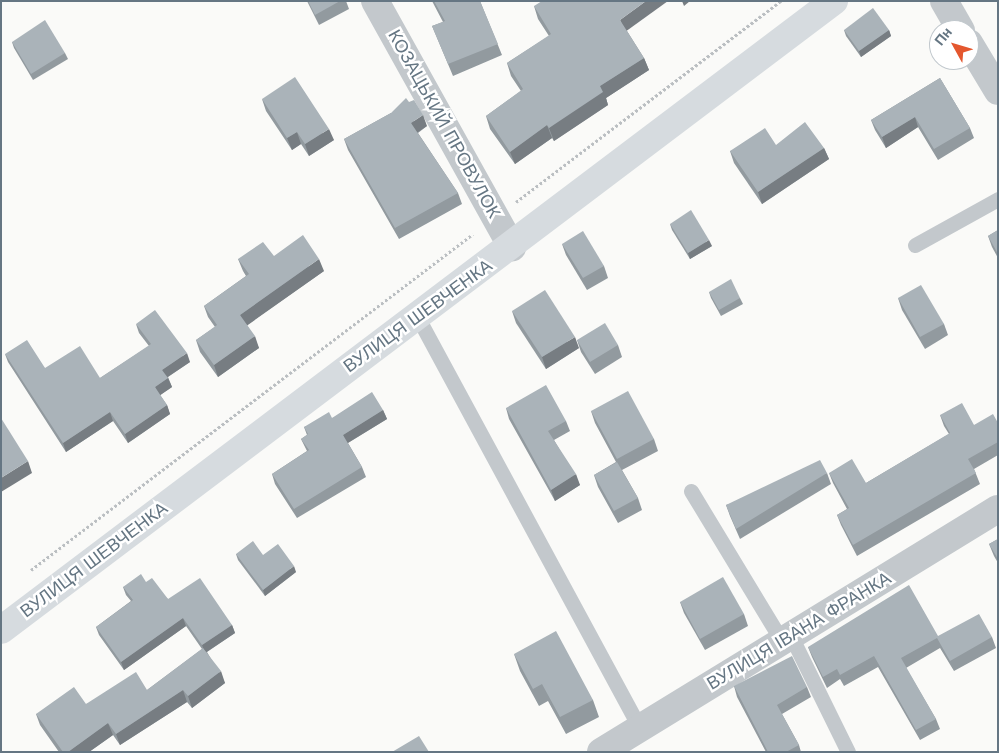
<!DOCTYPE html>
<html>
<head>
<meta charset="utf-8">
<style>
	body { margin:0 }
	#map { position:relative; width:999px; height:753px; overflow:hidden; background:#fafaf8; font-family:"Work Sans",sans-serif }
	div>[style] { position:absolute }
	.path>* { height:3px; margin-top:-1.5px; transform-origin:0; background:repeating-linear-gradient(90deg,#bbbfc2 0 2.5px,transparent 0 5px) }
	.lane>* { height:15px; margin:-7.5px; padding:0 7.5px; transform-origin:7.5px; border-radius:7.5px; background:#c3c8cc }
	.street>* { height:28px; margin:-14px; padding:0 14px; transform-origin:14px; border-radius:14px; background:#c3c8cc }
	.secondary>* { height:28px; margin:-14px; padding:0 14px; transform-origin:14px; border-radius:14px; background:#d6dbdf }
	.wall>* { inset:0; background:#929a9f }
	.shaded-wall>* { inset:0; background:#777d82 }
	.building>* { inset:0; background:#aab3b9 }
	span { translate:-50% -50%; white-space:nowrap; text-align:center; line-height:1.15; -webkit-text-stroke:5px #fff; paint-order:stroke }
	.street-label { font-size:18px; color:#657683 }
	.frame { position:absolute; inset:0; border:2px solid #657683; pointer-events:none }
	.north { position:absolute; left:929px; top:20px; width:50px; height:50px; box-sizing:border-box; background:#fff; border:1px solid #c1c8cd; border-radius:50%; rotate:309deg; font-size:14px; font-weight:700; line-height:20px; text-align:center; color:#657683 }
	.north::after { content:''; display:block; margin:auto; width:18px; height:22px; background:#e4572e; clip-path:polygon(50% 0,100% 100%,50% 72%,0 100%) }
</style>
</head>
<body>
<div id="map">
	<div class="path">
		<div style="left:516px;top:202px;width:333px;rotate:-37.2deg"></div>
		<div style="left:31px;top:570px;width:555px;rotate:-37.24deg"></div>
	</div>
	<div class="lane">
		<div style="left:915px;top:245px;width:95px;rotate:-29deg"></div>
		<div style="left:417px;top:316px;width:468px;rotate:61.6deg"></div>
		<div style="left:691px;top:491px;width:175px;rotate:58.8deg"></div>
		<div style="left:791px;top:636px;width:129px;rotate:63.8deg"></div>
	</div>
	<div class="street">
		<div style="left:375px;top:1px;width:282px;rotate:60.9deg"></div>
		<div style="left:944px;top:1px;width:34px;rotate:60deg"></div>
		<div style="left:969px;top:43px;width:56px;rotate:58.9deg"></div>
		<div style="left:601px;top:752px;width:465px;rotate:-31.5deg"></div>
	</div>
	<div class="secondary">
		<div style="left:1px;top:630px;width:1044px;rotate:-37.06deg"></div>
	</div>
	<div class="wall">
		<div style="clip-path:polygon(307px 1px,346px 1px,349px 9px,319px 25px)"></div>
		<div style="clip-path:polygon(432px 1px,480px 1px,502px 55px,453px 76px,432px 26px,443px 22px)"></div>
		<div style="clip-path:polygon(534px 6px,627px 31px,644px 58px,649px 70px,606px 98px,608px 105px,554px 141px,552px 138px,515px 164px,490px 129px,486px 116px,521px 91px,511px 76px,507px 63px,549px 36px,538px 19px)"></div>
		<div style="clip-path:polygon(844px 30px,889px 30px,891px 36px,861px 57px,846px 36px)"></div>
		<div style="clip-path:polygon(12px 42px,65px 53px,68px 59px,33px 80px,14px 48px)"></div>
		<div style="clip-path:polygon(940px 78px,970px 128px,974px 138px,938px 160px,918px 127px,886px 148px,875px 130px,871px 120px)"></div>
		<div style="clip-path:polygon(262px 99px,334px 140px,309px 156px,301px 144px,292px 150px,266px 111px)"></div>
		<div style="clip-path:polygon(391px 113px,427px 126px,418px 133px,458px 193px,462px 204px,399px 239px,348px 150px,344px 139px)"></div>
		<div style="clip-path:polygon(776px 145px,824px 148px,829px 159px,762px 204px,734px 163px,730px 151px)"></div>
		<div style="clip-path:polygon(670px 224px,712px 246px,690px 259px,672px 230px)"></div>
		<div style="clip-path:polygon(998px 230px,998px 258px,992px 247px,988px 236px)"></div>
		<div style="clip-path:polygon(562px 244px,604px 266px,608px 278px,587px 290px,566px 255px)"></div>
		<div style="clip-path:polygon(274px 256px,324px 271px,247px 325px,259px 348px,218px 377px,200px 352px,196px 340px,215px 327px,208px 317px,204px 306px,246px 276px,243px 271px,238px 259px)"></div>
		<div style="clip-path:polygon(709px 292px,740px 298px,743px 304px,721px 316px,711px 298px)"></div>
		<div style="clip-path:polygon(898px 298px,944px 324px,948px 335px,925px 349px,902px 310px)"></div>
		<div style="clip-path:polygon(512px 311px,579px 348px,546px 369px,516px 323px)"></div>
		<div style="clip-path:polygon(136px 324px,190px 362px,168px 377px,172px 387px,160px 395px,167px 405px,170px 414px,128px 443px,113px 421px,66px 452px,8px 362px,5px 354px,45px 368px,100px 378px,149px 346px,139px 333px)"></div>
		<div style="clip-path:polygon(577px 340px,618px 345px,622px 357px,595px 374px,581px 352px)"></div>
		<div style="clip-path:polygon(506px 408px,566px 421px,570px 431px,554px 440px,580px 485px,555px 501px,509px 419px)"></div>
		<div style="clip-path:polygon(383px 410px,387px 419px,348px 443px,362px 467px,366px 477px,297px 518px,275px 484px,272px 474px,307px 451px,301px 439px,307px 435px,304px 427px,332px 418px)"></div>
		<div style="clip-path:polygon(591px 411px,654px 439px,658px 451px,622px 470px,638px 498px,642px 510px,618px 523px,598px 487px,594px 475px,616px 462px,595px 423px)"></div>
		<div style="clip-path:polygon(940px 415px,974px 425px,998px 423px,998px 455px,974px 469px,980px 484px,857px 556px,841px 525px,837px 515px,847px 509px,833px 483px,829px 473px,866px 483px,949px 434px,944px 426px)"></div>
		<div style="clip-path:polygon(827px 473px,831px 484px,740px 539px,730px 516px,726px 505px)"></div>
		<div style="clip-path:polygon(998px 539px,998px 563px,994px 556px,989px 544px)"></div>
		<div style="clip-path:polygon(236px 554px,263px 555px,296px 572px,265px 596px,238px 560px)"></div>
		<div style="clip-path:polygon(146px 582px,168px 599px,232px 625px,235px 633px,207px 652px,225px 683px,192px 708px,187px 702px,120px 745px,113px 735px,89px 752px,59px 752px,40px 725px,36px 714px,86px 704px,147px 690px,202px 649px,186px 626px,124px 670px,99px 635px,96px 627px,131px 601px,126px 595px,123px 587px)"></div>
		<div style="clip-path:polygon(680px 602px,744px 614px,748px 626px,705px 650px,684px 613px)"></div>
		<div style="clip-path:polygon(938px 636px,992px 637px,996px 648px,954px 671px,940px 648px,906px 668px,936px 719px,940px 729px,920px 740px,878px 667px,844px 686px,840px 679px,827px 688px,812px 657px,808px 647px)"></div>
		<div style="clip-path:polygon(514px 654px,593px 700px,599px 717px,566px 734px,548px 701px,539px 706px,520px 671px)"></div>
		<div style="clip-path:polygon(734px 686px,807px 687px,811px 697px,782px 714px,799px 745px,801px 752px,766px 752px,737px 697px)"></div>
	</div>
	<div class="shaded-wall">
		<div style="clip-path:polygon(646px 1px,668px 1px,625px 32px,620px 20px)"></div>
		<div style="clip-path:polygon(682px 1px,690px 1px,684px 6px)"></div>
		<div style="clip-path:polygon(889px 30px,891px 36px,861px 57px,859px 51px)"></div>
		<div style="clip-path:polygon(644px 58px,649px 70px,606px 98px,608px 105px,554px 141px,549px 128px,600px 86px)"></div>
		<div style="clip-path:polygon(423px 115px,427px 126px,415px 134px,411px 123px)"></div>
		<div style="clip-path:polygon(915px 117px,918px 127px,886px 148px,882px 137px)"></div>
		<div style="clip-path:polygon(547px 125px,552px 138px,515px 164px,510px 152px)"></div>
		<div style="clip-path:polygon(329px 129px,334px 140px,309px 156px,305px 144px)"></div>
		<div style="clip-path:polygon(297px 132px,301px 144px,292px 150px,287px 138px)"></div>
		<div style="clip-path:polygon(824px 148px,829px 159px,762px 204px,758px 192px)"></div>
		<div style="clip-path:polygon(709px 240px,712px 246px,690px 259px,688px 253px)"></div>
		<div style="clip-path:polygon(319px 259px,324px 271px,245px 327px,240px 315px)"></div>
		<div style="clip-path:polygon(255px 336px,259px 348px,218px 377px,214px 365px)"></div>
		<div style="clip-path:polygon(575px 337px,579px 348px,546px 369px,542px 357px)"></div>
		<div style="clip-path:polygon(187px 353px,190px 362px,166px 378px,162px 370px)"></div>
		<div style="clip-path:polygon(168px 378px,172px 387px,159px 396px,155px 387px)"></div>
		<div style="clip-path:polygon(167px 405px,170px 414px,128px 443px,125px 434px)"></div>
		<div style="clip-path:polygon(383px 410px,387px 419px,346px 444px,343px 435px)"></div>
		<div style="clip-path:polygon(110px 412px,113px 421px,66px 452px,63px 443px)"></div>
		<div style="clip-path:polygon(28px 461px,32px 473px,1px 492px,1px 478px)"></div>
		<div style="clip-path:polygon(576px 474px,580px 485px,555px 501px,551px 490px)"></div>
		<div style="clip-path:polygon(294px 566px,296px 572px,265px 596px,263px 590px)"></div>
		<div style="clip-path:polygon(183px 618px,186px 626px,124px 670px,121px 662px)"></div>
		<div style="clip-path:polygon(232px 625px,235px 633px,205px 653px,202px 645px)"></div>
		<div style="clip-path:polygon(221px 671px,225px 683px,192px 708px,188px 696px)"></div>
		<div style="clip-path:polygon(183px 690px,187px 702px,120px 745px,116px 734px)"></div>
		<div style="clip-path:polygon(108px 723px,113px 735px,89px 752px,68px 752px)"></div>
	</div>
	<div class="building">
		<div style="clip-path:polygon(308px 1px,340px 1px,315px 15px)"></div>
		<div style="clip-path:polygon(434px 1px,480px 1px,498px 44px,448px 64px,432px 26px,445px 21px)"></div>
		<div style="clip-path:polygon(542px 1px,646px 1px,620px 20px,644px 58px,600px 86px,603px 92px,549px 128px,547px 125px,510px 152px,486px 116px,523px 89px,507px 63px,551px 34px,534px 6px)"></div>
		<div style="clip-path:polygon(873px 8px,889px 30px,859px 51px,844px 30px)"></div>
		<div style="clip-path:polygon(45px 20px,65px 53px,31px 74px,12px 42px)"></div>
		<div style="clip-path:polygon(295px 77px,329px 129px,305px 144px,297px 132px,287px 138px,262px 99px)"></div>
		<div style="clip-path:polygon(940px 78px,970px 128px,934px 149px,915px 117px,882px 137px,871px 120px)"></div>
		<div style="clip-path:polygon(406px 98px,409px 102px,414px 100px,423px 115px,411px 123px,458px 193px,395px 228px,344px 139px,391px 113px)"></div>
		<div style="clip-path:polygon(805px 122px,824px 148px,758px 192px,730px 151px,765px 128px,776px 145px)"></div>
		<div style="clip-path:polygon(691px 210px,709px 240px,688px 253px,670px 224px)"></div>
		<div style="clip-path:polygon(998px 230px,998px 254px,988px 236px)"></div>
		<div style="clip-path:polygon(583px 231px,604px 266px,583px 278px,562px 244px)"></div>
		<div style="clip-path:polygon(303px 235px,319px 259px,240px 315px,255px 336px,214px 365px,196px 340px,217px 325px,204px 306px,249px 274px,238px 259px,263px 242px,274px 256px)"></div>
		<div style="clip-path:polygon(731px 279px,740px 298px,719px 310px,709px 292px)"></div>
		<div style="clip-path:polygon(921px 285px,944px 324px,920px 337px,898px 298px)"></div>
		<div style="clip-path:polygon(545px 290px,575px 337px,542px 357px,512px 311px)"></div>
		<div style="clip-path:polygon(155px 310px,187px 353px,162px 370px,168px 378px,155px 387px,167px 405px,125px 434px,110px 412px,63px 443px,5px 354px,27px 340px,45px 368px,80px 346px,100px 378px,151px 344px,136px 324px)"></div>
		<div style="clip-path:polygon(605px 323px,618px 345px,590px 362px,577px 340px)"></div>
		<div style="clip-path:polygon(546px 385px,566px 421px,548px 431px,576px 474px,551px 490px,506px 408px)"></div>
		<div style="clip-path:polygon(628px 391px,654px 439px,617px 459px,591px 411px)"></div>
		<div style="clip-path:polygon(372px 392px,383px 410px,343px 435px,362px 467px,294px 509px,272px 474px,309px 450px,301px 439px,308px 434px,304px 427px,329px 412px,332px 418px)"></div>
		<div style="clip-path:polygon(962px 403px,974px 425px,993px 414px,998px 423px,998px 442px,968px 459px,976px 473px,853px 545px,837px 515px,849px 508px,829px 473px,852px 459px,866px 483px,950px 433px,940px 415px)"></div>
		<div style="clip-path:polygon(1px 418px,28px 461px,1px 478px)"></div>
		<div style="clip-path:polygon(820px 460px,827px 473px,736px 529px,726px 505px)"></div>
		<div style="clip-path:polygon(617px 462px,638px 498px,614px 511px,594px 475px)"></div>
		<div style="clip-path:polygon(998px 539px,998px 559px,989px 544px)"></div>
		<div style="clip-path:polygon(253px 541px,263px 555px,278px 544px,294px 566px,263px 590px,236px 554px)"></div>
		<div style="clip-path:polygon(141px 574px,146px 582px,152px 578px,168px 599px,200px 578px,232px 625px,202px 645px,183px 618px,121px 662px,96px 627px,133px 600px,123px 587px)"></div>
		<div style="clip-path:polygon(723px 577px,744px 614px,700px 639px,680px 602px)"></div>
		<div style="clip-path:polygon(909px 585px,938px 636px,979px 614px,992px 637px,950px 661px,937px 638px,901px 658px,936px 719px,916px 730px,874px 656px,840px 675px,837px 669px,823px 677px,808px 647px)"></div>
		<div style="clip-path:polygon(556px 631px,593px 700px,560px 717px,542px 684px,533px 689px,514px 654px)"></div>
		<div style="clip-path:polygon(203px 648px,221px 671px,188px 696px,183px 690px,116px 734px,108px 723px,68px 752px,63px 752px,36px 714px,74px 687px,86px 704px,136px 672px,147px 690px)"></div>
		<div style="clip-path:polygon(792px 656px,807px 687px,777px 705px,799px 745px,786px 752px,768px 752px,734px 686px)"></div>
		<div style="clip-path:polygon(419px 736px,429px 752px,392px 752px)"></div>
	</div>
	<div class="street-label">
		<span style="left:444px;top:124px;rotate:61deg">КОЗАЦЬКИЙ ПРОВУЛОК</span>
		<span style="left:418px;top:316px;rotate:-36deg">ВУЛИЦЯ ШЕВЧЕНКА</span>
		<span style="left:94px;top:560px;rotate:-37deg">ВУЛИЦЯ ШЕВЧЕНКА</span>
		<span style="left:799px;top:631px;rotate:-31deg">ВУЛИЦЯ ІВАНА ФРАНКА</span>
	</div>
	<div class="frame"></div>
	<div class="north">Пн</div>
</div>
</body>
</html>
